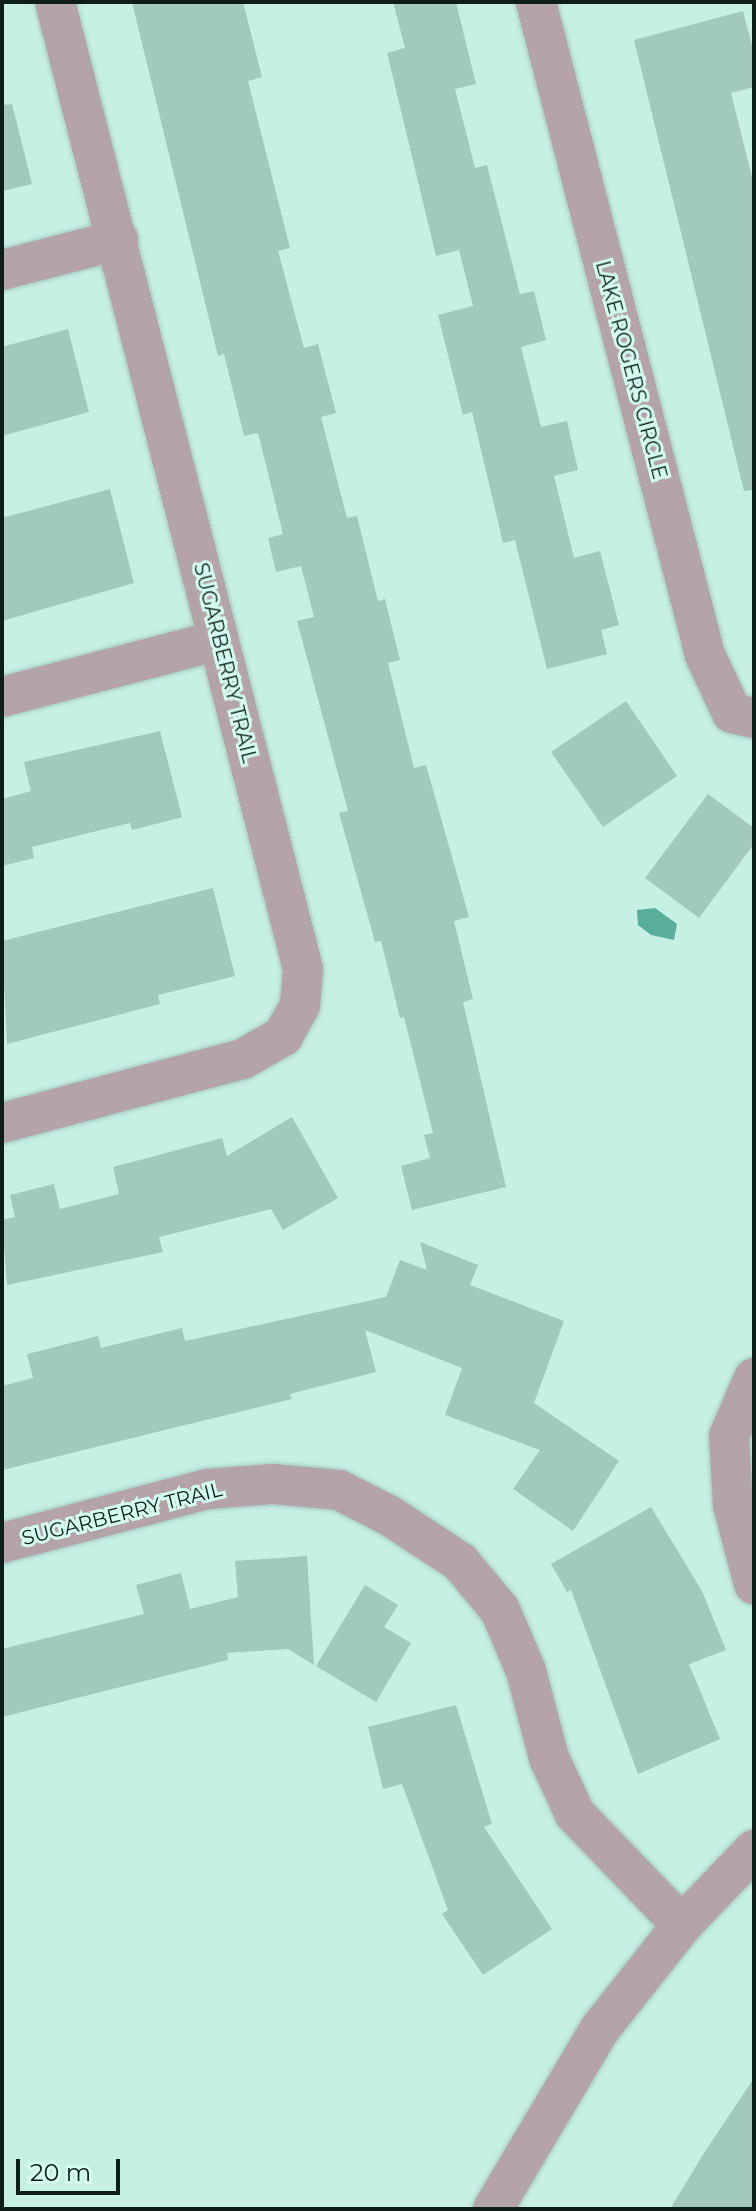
<!DOCTYPE html>
<html>
<head>
<meta charset="utf-8">
<style>
	body { margin:0 }
	#map { position:relative; width:756px; height:2211px; overflow:hidden; background:#c7f0e5; font-family:Montserrat,sans-serif }
	div>[style] { position:absolute }
	.water>* { inset:0; background:#59ad9b }
	.building>* { inset:0; background:#a1c9be }
	.roads { filter:drop-shadow(0 0 2px #a6cac0) drop-shadow(0 0 2px #a6cac0) }
	.minor>* { height:40px; margin:-20px; padding:0 20px; transform-origin:20px; border-radius:20px; background:#b4a4a7 }
	span { translate:-50% -50%; white-space:nowrap; text-align:center; line-height:1.15; -webkit-text-stroke:6px #d4fdf2; paint-order:stroke }
	.street-label { font-size:20px; color:#0d1d19 }
	.frame { position:absolute; inset:0; border:4px solid #0d1d19; pointer-events:none }
	.scale { position:absolute; left:16px; top:2159px; width:104px; height:36px; box-sizing:border-box; border:4px solid #0d1d19; border-top:0; padding-left:10px; font-size:24px; line-height:28px; white-space:nowrap; color:#0d1d19; -webkit-text-stroke:6px #d4fdf2; paint-order:stroke }
</style>
</head>
<body>
<div id="map">
	<div class="water">
		<div style="clip-path:polygon(655px 908px,677px 924px,674px 940px,651px 935px,638px 925px,637px 910px)"></div>
	</div>
	<div class="building">
		<div style="clip-path:polygon(132px 2px,243px 2px,262px 77px,248px 81px,290px 248px,278px 251px,304px 348px,318px 344px,336px 413px,321px 417px,347px 518px,357px 516px,378px 601px,385px 599px,400px 660px,388px 663px,414px 768px,426px 765px,469px 917px,454px 921px,473px 999px,463px 1002px,506px 1187px,412px 1210px,401px 1166px,430px 1158px,424px 1135px,433px 1133px,404px 1017px,400px 1018px,381px 941px,375px 942px,339px 813px,348px 811px,297px 621px,314px 617px,301px 566px,276px 572px,268px 538px,283px 534px,258px 433px,244px 436px,224px 354px,218px 356px)"></div>
		<div style="clip-path:polygon(393px 2px,456px 2px,476px 84px,455px 89px,475px 168px,487px 165px,520px 294px,534px 291px,546px 340px,521px 347px,541px 427px,567px 421px,578px 470px,554px 476px,574px 558px,600px 551px,619px 625px,601px 630px,607px 654px,547px 669px,515px 540px,503px 543px,472px 412px,463px 415px,438px 315px,473px 306px,459px 250px,436px 256px,387px 53px,405px 48px)"></div>
		<div style="clip-path:polygon(743px 11px,754px 53px,754px 87px,731px 93px,754px 185px,754px 490px,744px 491px,634px 40px)"></div>
		<div style="clip-path:polygon(12px 104px,32px 184px,2px 191px,2px 105px)"></div>
		<div style="clip-path:polygon(68px 329px,89px 412px,2px 436px,2px 347px)"></div>
		<div style="clip-path:polygon(110px 489px,134px 583px,2px 621px,2px 518px)"></div>
		<div style="clip-path:polygon(626px 701px,677px 776px,603px 827px,551px 752px)"></div>
		<div style="clip-path:polygon(160px 731px,182px 817px,132px 830px,130px 823px,32px 847px,34px 858px,2px 866px,2px 799px,31px 791px,24px 762px)"></div>
		<div style="clip-path:polygon(708px 794px,754px 828px,754px 844px,699px 918px,645px 878px)"></div>
		<div style="clip-path:polygon(213px 888px,235px 976px,158px 995px,160px 1004px,7px 1044px,2px 941px)"></div>
		<div style="clip-path:polygon(292px 1117px,338px 1198px,283px 1230px,271px 1209px,159px 1237px,163px 1252px,7px 1285px,2px 1220px,15px 1217px,10px 1195px,54px 1184px,60px 1209px,119px 1194px,113px 1167px,222px 1138px,227px 1156px)"></div>
		<div style="clip-path:polygon(420px 1242px,478px 1265px,470px 1285px,564px 1321px,534px 1403px,619px 1461px,573px 1531px,513px 1489px,540px 1450px,445px 1415px,462px 1368px,365px 1330px,376px 1372px,290px 1394px,292px 1399px,2px 1470px,2px 1386px,33px 1378px,27px 1354px,98px 1336px,101px 1348px,182px 1328px,185px 1341px,386px 1297px,400px 1260px,427px 1270px)"></div>
		<div style="clip-path:polygon(651px 1507px,702px 1591px,726px 1650px,689px 1664px,720px 1739px,638px 1774px,571px 1590px,567px 1592px,551px 1564px)"></div>
		<div style="clip-path:polygon(307px 1556px,314px 1665px,288px 1649px,227px 1653px,228px 1660px,2px 1717px,2px 1649px,144px 1614px,136px 1585px,181px 1573px,190px 1609px,238px 1597px,235px 1561px)"></div>
		<div style="clip-path:polygon(365px 1585px,398px 1605px,384px 1627px,411px 1643px,376px 1702px,316px 1666px)"></div>
		<div style="clip-path:polygon(456px 1705px,492px 1824px,484px 1827px,552px 1929px,483px 1975px,442px 1914px,448px 1910px,402px 1784px,383px 1789px,368px 1727px)"></div>
		<div style="clip-path:polygon(754px 2078px,754px 2209px,670px 2209px,704px 2153px)"></div>
	</div>
	<div class="roads">
		<div class="minor">
			<div style="left:536px;top:2px;width:675px;rotate:75.49deg"></div>
			<div style="left:705px;top:655px;width:64px;rotate:65deg"></div>
			<div style="left:732px;top:713px;width:23px;rotate:13deg"></div>
			<div style="left:2px;top:270px;width:120px;rotate:-14.5deg"></div>
			<div style="left:2px;top:697px;width:224px;rotate:-14.7deg"></div>
			<div style="left:2px;top:1123px;width:249px;rotate:-14.9deg"></div>
			<div style="left:243px;top:1059px;width:46px;rotate:-29.9deg"></div>
			<div style="left:283px;top:1036px;width:35px;rotate:-61deg"></div>
			<div style="left:300px;top:1005px;width:36px;rotate:-85deg"></div>
			<div style="left:303px;top:969px;width:998px;rotate:-104.38deg"></div>
			<div style="left:754px;top:1378px;width:63px;rotate:113.3deg"></div>
			<div style="left:729px;top:1436px;width:69px;rotate:86.7deg"></div>
			<div style="left:733px;top:1505px;width:82px;rotate:75.1deg"></div>
			<div style="left:2px;top:1543px;width:213px;rotate:-14.7deg"></div>
			<div style="left:208px;top:1489px;width:65px;rotate:-4.4deg"></div>
			<div style="left:273px;top:1484px;width:66px;rotate:5.2deg"></div>
			<div style="left:339px;top:1490px;width:57px;rotate:27deg"></div>
			<div style="left:390px;top:1516px;width:84px;rotate:33.3deg"></div>
			<div style="left:460px;top:1562px;width:62px;rotate:50.2deg"></div>
			<div style="left:500px;top:1610px;width:66px;rotate:66.9deg"></div>
			<div style="left:526px;top:1671px;width:90px;rotate:75.2deg"></div>
			<div style="left:549px;top:1758px;width:62px;rotate:65.1deg"></div>
			<div style="left:575px;top:1814px;width:154px;rotate:46.1deg"></div>
			<div style="left:493px;top:2209px;width:209px;rotate:-59.3deg"></div>
			<div style="left:600px;top:2029px;width:132px;rotate:-51.7deg"></div>
			<div style="left:682px;top:1925px;width:104px;rotate:-46.2deg"></div>
		</div>
	</div>
	<div class="street-label">
		<span style="left:631px;top:370px;rotate:75deg">LAKE ROGERS CIRCLE</span>
		<span style="left:225px;top:663px;rotate:76deg">SUGARBERRY TRAIL</span>
		<span style="left:122px;top:1514px;rotate:-14deg">SUGARBERRY TRAIL</span>
	</div>
	<div class="frame"></div>
	<div class="scale">20 m</div>
</div>
</body>
</html>
